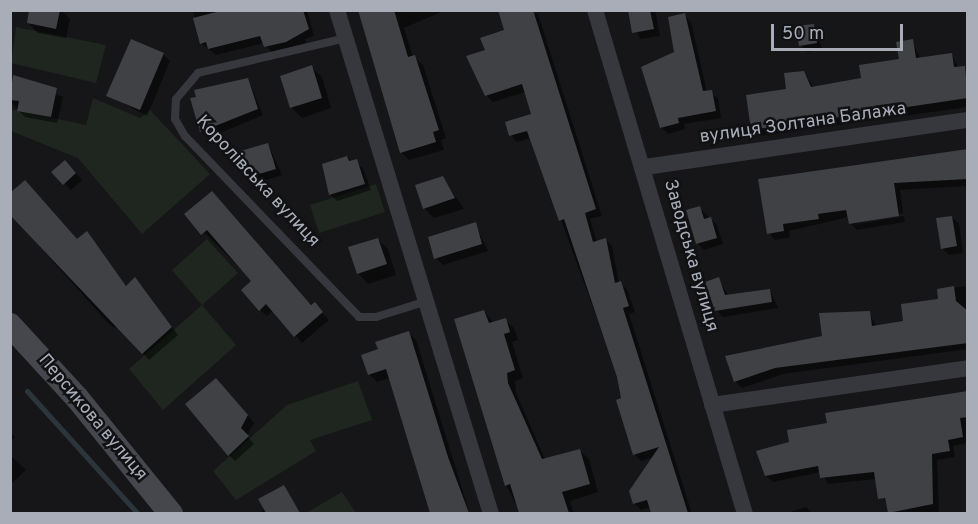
<!DOCTYPE html>
<html>
<head>
<meta charset="utf-8">
<style>
	body { margin:0 }
	#map { position:relative; width:978px; height:524px; overflow:hidden; background:#161618; font-family:Overpass,sans-serif }
	div>[style] { position:absolute }
	.green>* { inset:0; background:#1e261f }
	.shadow>* { inset:0; background:#0007 }
	.stream>* { height:5px; margin:-2.5px; padding:0 2.5px; transform-origin:2.5px; border-radius:2.5px; background:#2c353c }
	.building>* { inset:0; background:#404145 }
	.service>* { height:8px; margin:-4px; padding:0 4px; transform-origin:4px; border-radius:4px; background:#37383d }
	.minor>* { height:16px; margin:-8px; padding:0 8px; transform-origin:8px; border-radius:8px; background:#37383d }
	.secondary>* { height:24px; margin:-12px; padding:0 12px; transform-origin:12px; border-radius:12px; background:#45474d }
	span { translate:-50% -50%; white-space:nowrap; text-align:center; line-height:1.15; -webkit-text-stroke:5px #111113; paint-order:stroke }
	.street-label { font-size:18px; color:#a8adb8 }
	.frame { position:absolute; inset:0; border:12px solid #a8adb8; pointer-events:none }
	.scale { position:absolute; left:771px; top:24px; width:132px; height:27px; box-sizing:border-box; border:3px solid #a8adb8; border-top:0; padding-left:8px; font-size:18px; line-height:21px; white-space:nowrap; color:#a8adb8; -webkit-text-stroke:4px #111113; paint-order:stroke }
</style>
</head>
<body>
<div id="map">
	<div class="green">
		<div style="clip-path:polygon(16px 27px,106px 45px,96px 83px,11px 63px)"></div>
		<div style="clip-path:polygon(93px 98px,140px 118px,150px 110px,210px 174px,142px 234px,78px 158px,11px 131px,10px 109px,86px 125px)"></div>
		<div style="clip-path:polygon(376px 184px,385px 212px,319px 233px,310px 205px)"></div>
		<div style="clip-path:polygon(207px 239px,238px 273px,202px 305px,236px 345px,163px 410px,129px 369px,202px 305px,172px 270px)"></div>
		<div style="clip-path:polygon(358px 381px,372px 420px,310px 440px,316px 451px,236px 500px,213px 471px,287px 405px)"></div>
		<div style="clip-path:polygon(342px 492px,356px 513px,306px 513px)"></div>
	</div>
	<div class="shadow">
		<div style="clip-path:polygon(31px 10px,61px 10px,70px 19px,66px 38px,38px 33px,28px 23px)"></div>
		<div style="clip-path:polygon(193px 10px,307px 10px,314px 36px,305px 39px,306px 45px,272px 53px,264px 43px,216px 55px,201px 43px)"></div>
		<div style="clip-path:polygon(359px 10px,446px 10px,404px 28px,413px 57px,423px 65px,446px 138px,441px 140px,444px 150px,409px 160px,401px 152px)"></div>
		<div style="clip-path:polygon(522px 10px,538px 14px,602px 216px,590px 219px,597px 242px,605px 239px,612px 246px,619px 283px,627px 289px,635px 312px,629px 314px,692px 514px,653px 514px,651px 507px,641px 510px,634px 503px,654px 457px,641px 461px,634px 454px,618px 376px,531px 138px,517px 142px,511px 135px,533px 115px,525px 92px,493px 102px,486px 95px,487px 51px)"></div>
		<div style="clip-path:polygon(628px 10px,655px 10px,660px 36px,640px 39px)"></div>
		<div style="clip-path:polygon(684px 15px,691px 22px,707px 92px,718px 98px,721px 118px,684px 124px,685px 129px,668px 134px,661px 127px)"></div>
		<div style="clip-path:polygon(814px 25px,823px 50px,807px 52px,800px 45px)"></div>
		<div style="clip-path:polygon(912px 41px,921px 59px,951px 54px,959px 68px,968px 67px,968px 107px,759px 136px,752px 130px,804px 72px,814px 88px,863px 80px,901px 60px)"></div>
		<div style="clip-path:polygon(163px 54px,170px 61px,147px 116px,108px 95px)"></div>
		<div style="clip-path:polygon(311px 67px,322px 77px,331px 108px,302px 118px,291px 107px)"></div>
		<div style="clip-path:polygon(14px 77px,63px 97px,57px 123px,25px 117px,18px 110px,10px 100px)"></div>
		<div style="clip-path:polygon(248px 79px,263px 115px,208px 138px,201px 131px)"></div>
		<div style="clip-path:polygon(268px 144px,282px 175px,253px 184px,246px 177px)"></div>
		<div style="clip-path:polygon(968px 151px,968px 195px,965px 186px,900px 190px,903px 213px,853px 225px,904px 216px,905px 222px,857px 230px,850px 223px,849px 217px,789px 231px,790px 237px,775px 240px,769px 233px,760px 181px)"></div>
		<div style="clip-path:polygon(347px 157px,363px 168px,371px 190px,337px 201px,330px 194px)"></div>
		<div style="clip-path:polygon(72px 168px,82px 180px,71px 190px,53px 172px)"></div>
		<div style="clip-path:polygon(443px 178px,464px 209px,434px 218px,424px 208px)"></div>
		<div style="clip-path:polygon(699px 208px,717px 225px,723px 244px,704px 250px,697px 243px)"></div>
		<div style="clip-path:polygon(10px 213px,77px 241px,87px 233px,127px 287px,135px 279px,142px 286px,178px 335px,149px 360px,118px 325px,114px 328px,107px 322px)"></div>
		<div style="clip-path:polygon(186px 214px,321px 311px,329px 320px,302px 343px,274px 310px,267px 316px,260px 310px,253px 281px)"></div>
		<div style="clip-path:polygon(952px 217px,959px 224px,963px 253px,949px 255px,942px 248px)"></div>
		<div style="clip-path:polygon(475px 224px,488px 251px,443px 265px,436px 258px)"></div>
		<div style="clip-path:polygon(377px 239px,388px 249px,396px 275px,368px 284px,358px 273px)"></div>
		<div style="clip-path:polygon(718px 279px,729px 296px,770px 290px,778px 308px,723px 317px,716px 310px)"></div>
		<div style="clip-path:polygon(968px 286px,968px 349px,783px 374px,742px 388px,735px 381px,869px 313px,877px 327px,905px 323px,940px 300px,938px 290px)"></div>
		<div style="clip-path:polygon(484px 311px,494px 323px,505px 320px,514px 328px,518px 340px,512px 342px,523px 378px,515px 381px,516px 393px,545px 459px,580px 451px,589px 459px,598px 492px,570px 501px,574px 514px,521px 514px,506px 485px)"></div>
		<div style="clip-path:polygon(408px 332px,416px 340px,470px 514px,434px 514px,390px 378px,377px 382px,369px 374px,380px 350px)"></div>
		<div style="clip-path:polygon(222px 386px,254px 423px,247px 436px,254px 444px,235px 461px,229px 455px)"></div>
		<div style="clip-path:polygon(968px 394px,968px 443px,953px 446px,955px 457px,937px 460px,939px 514px,890px 514px,876px 479px,828px 484px,821px 472px,773px 482px,766px 476px,790px 443px,828px 425px)"></div>
		<div style="clip-path:polygon(10px 432px,15px 437px,10px 442px)"></div>
		<div style="clip-path:polygon(10px 455px,26px 470px,10px 485px)"></div>
		<div style="clip-path:polygon(283px 487px,301px 514px,259px 514px,265px 508px)"></div>
		<div style="clip-path:polygon(806px 507px,813px 514px,783px 514px)"></div>
	</div>
	<div class="stream">
		<div style="left:27px;top:391px;width:166px;rotate:47.9deg"></div>
	</div>
	<div class="building">
		<div style="clip-path:polygon(29px 10px,60px 10px,56px 29px,27px 23px)"></div>
		<div style="clip-path:polygon(224px 10px,303px 10px,309px 29px,286px 42px,264px 47px,260px 36px,208px 49px,206px 42px,200px 44px,193px 18px)"></div>
		<div style="clip-path:polygon(358px 10px,394px 10px,408px 57px,415px 55px,439px 130px,433px 132px,436px 142px,400px 153px)"></div>
		<div style="clip-path:polygon(498px 10px,533px 10px,596px 209px,585px 213px,593px 242px,606px 238px,615px 283px,621px 281px,629px 306px,623px 308px,688px 513px,651px 513px,647px 500px,633px 504px,629px 491px,659px 447px,633px 455px,616px 400px,621px 398px,617px 377px,564px 219px,559px 221px,527px 131px,509px 136px,505px 122px,531px 114px,522px 84px,485px 96px,466px 56px,485px 50px,480px 38px,504px 30px)"></div>
		<div style="clip-path:polygon(628px 10px,650px 10px,654px 29px,632px 33px)"></div>
		<div style="clip-path:polygon(685px 13px,703px 91px,712px 90px,716px 111px,678px 118px,679px 123px,660px 128px,641px 67px,674px 52px,668px 17px)"></div>
		<div style="clip-path:polygon(814px 24px,817px 43px,799px 46px,796px 26px)"></div>
		<div style="clip-path:polygon(131px 39px,164px 53px,140px 110px,106px 96px)"></div>
		<div style="clip-path:polygon(913px 39px,916px 58px,952px 53px,954px 67px,965px 66px,968px 98px,751px 130px,746px 95px,786px 89px,784px 73px,804px 71px,811px 87px,861px 78px,859px 65px,899px 59px,896px 42px)"></div>
		<div style="clip-path:polygon(312px 65px,322px 98px,290px 108px,280px 76px)"></div>
		<div style="clip-path:polygon(13px 75px,57px 88px,51px 117px,17px 111px,19px 101px,10px 100px)"></div>
		<div style="clip-path:polygon(248px 78px,258px 109px,200px 132px,190px 98px,196px 97px,194px 90px)"></div>
		<div style="clip-path:polygon(268px 143px,276px 169px,245px 178px,237px 152px)"></div>
		<div style="clip-path:polygon(968px 149px,968px 179px,894px 183px,899px 216px,849px 224px,846px 210px,818px 214px,819px 219px,783px 224px,784px 231px,767px 234px,758px 179px)"></div>
		<div style="clip-path:polygon(347px 156px,349px 161px,357px 159px,365px 184px,329px 195px,322px 164px)"></div>
		<div style="clip-path:polygon(65px 160px,76px 173px,63px 185px,51px 172px)"></div>
		<div style="clip-path:polygon(443px 176px,455px 198px,423px 209px,415px 185px)"></div>
		<div style="clip-path:polygon(25px 180px,77px 239px,87px 231px,126px 286px,135px 277px,172px 327px,142px 354px,10px 215px,10px 193px)"></div>
		<div style="clip-path:polygon(212px 191px,311px 305px,315px 302px,323px 312px,294px 337px,266px 304px,259px 311px,241px 290px,251px 281px,207px 230px,201px 235px,184px 214px)"></div>
		<div style="clip-path:polygon(700px 206px,704px 219px,711px 217px,717px 238px,696px 244px,686px 210px)"></div>
		<div style="clip-path:polygon(952px 216px,957px 246px,941px 249px,936px 218px)"></div>
		<div style="clip-path:polygon(476px 222px,482px 244px,434px 259px,428px 237px)"></div>
		<div style="clip-path:polygon(378px 238px,387px 264px,357px 274px,348px 247px)"></div>
		<div style="clip-path:polygon(719px 277px,725px 295px,770px 289px,772px 302px,715px 311px,705px 282px)"></div>
		<div style="clip-path:polygon(954px 286px,956px 301px,968px 311px,968px 343px,775px 368px,734px 382px,725px 356px,822px 336px,819px 313px,870px 311px,872px 326px,903px 321px,901px 304px,938px 299px,937px 289px)"></div>
		<div style="clip-path:polygon(484px 310px,489px 323px,506px 318px,510px 332px,504px 334px,515px 370px,507px 373px,508px 383px,542px 459px,580px 449px,590px 484px,562px 492px,569px 513px,519px 513px,510px 484px,505px 486px,454px 319px)"></div>
		<div style="clip-path:polygon(409px 331px,448px 457px,469px 513px,430px 513px,386px 369px,368px 375px,361px 355px,378px 349px,375px 342px)"></div>
		<div style="clip-path:polygon(216px 378px,248px 415px,241px 428px,249px 436px,228px 456px,185px 404px)"></div>
		<div style="clip-path:polygon(968px 391px,968px 417px,960px 418px,963px 437px,948px 440px,950px 451px,932px 454px,933px 504px,888px 513px,885px 498px,878px 499px,874px 472px,820px 478px,818px 466px,765px 476px,756px 451px,789px 442px,787px 430px,827px 423px,825px 413px)"></div>
		<div style="clip-path:polygon(284px 485px,300px 513px,266px 513px,258px 499px)"></div>
	</div>
	<div class="service">
		<div style="left:346px;top:38px;width:152px;rotate:166.7deg"></div>
		<div style="left:198px;top:73px;width:34px;rotate:130deg"></div>
		<div style="left:176px;top:99px;width:20px;rotate:93deg"></div>
		<div style="left:175px;top:119px;width:20px;rotate:60deg"></div>
		<div style="left:185px;top:136px;width:251px;rotate:46.1deg"></div>
		<div style="left:359px;top:317px;width:17px"></div>
		<div style="left:376px;top:317px;width:53px;rotate:-17.4deg"></div>
	</div>
	<div class="minor">
		<div style="left:337px;top:10px;width:527px;rotate:73.01deg"></div>
		<div style="left:595px;top:10px;width:526px;rotate:73.43deg"></div>
		<div style="left:645px;top:167px;width:326px;rotate:-8.3deg"></div>
		<div style="left:712px;top:405px;width:259px;rotate:-8.2deg"></div>
	</div>
	<div class="secondary">
		<div style="left:10px;top:325px;width:100px;rotate:47.4deg"></div>
		<div style="left:78px;top:399px;width:148px;rotate:51deg"></div>
	</div>
	<div class="street-label">
		<span style="left:803px;top:124px;rotate:-8deg">вулиця Золтана Балажа</span>
		<span style="left:257px;top:182px;rotate:47deg">Королівська вулиця</span>
		<span style="left:690px;top:256px;rotate:74deg">Заводська вулиця</span>
		<span style="left:92px;top:418px;rotate:50deg">Персикова вулиця</span>
	</div>
	<div class="frame"></div>
	<div class="scale">50 m</div>
</div>
</body>
</html>
